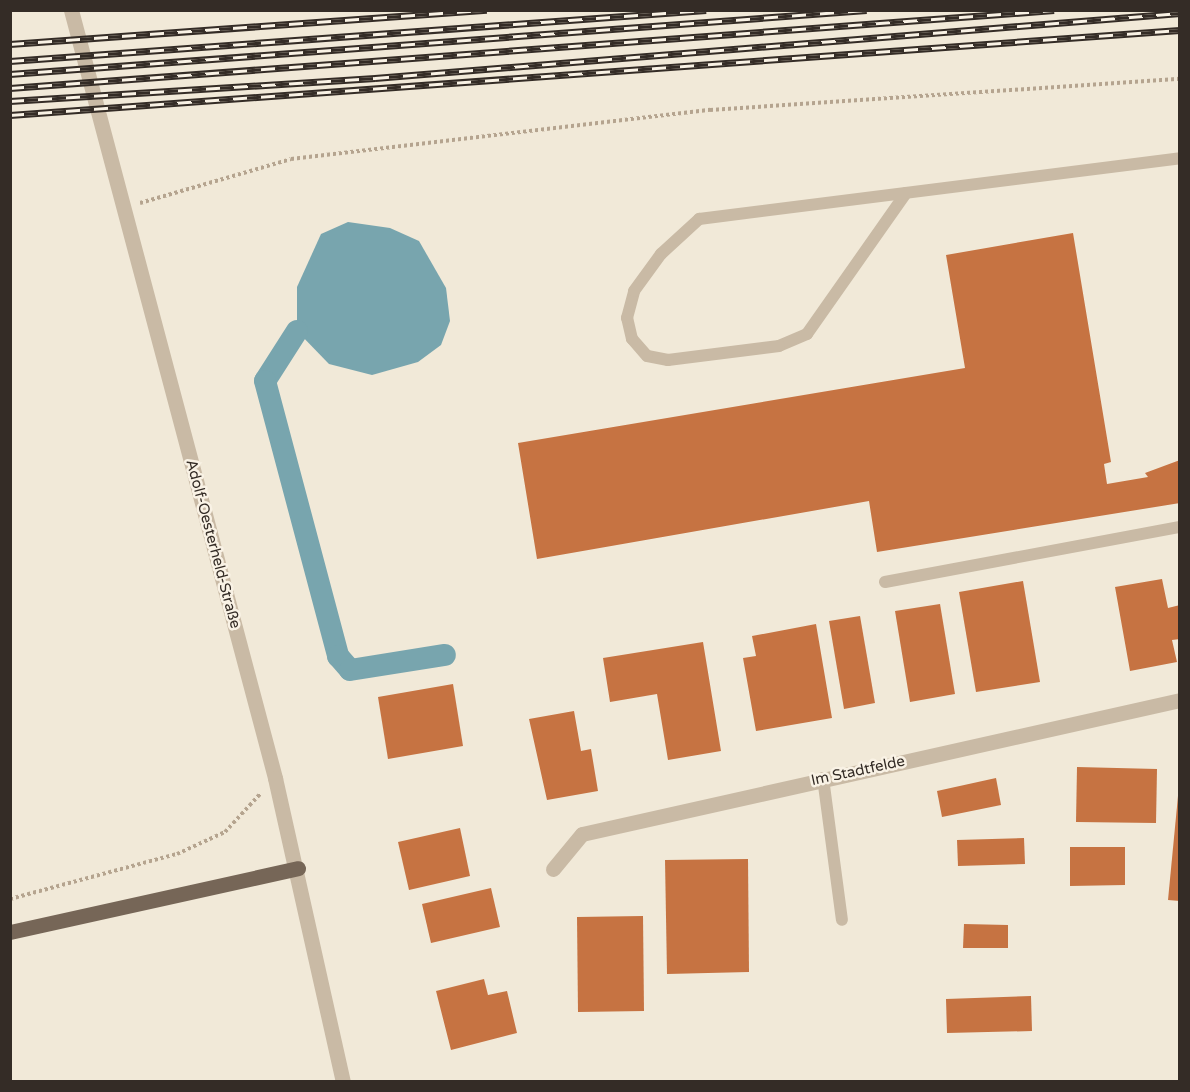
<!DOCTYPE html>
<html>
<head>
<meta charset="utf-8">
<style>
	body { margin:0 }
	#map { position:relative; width:1190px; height:1092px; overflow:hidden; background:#f1e9d8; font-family:"Varela Round",sans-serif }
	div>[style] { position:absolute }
	.water>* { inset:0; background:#78a5ae }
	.canal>* { height:22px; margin:-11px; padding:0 11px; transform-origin:11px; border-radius:11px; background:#78a5ae }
	.building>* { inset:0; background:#c67342 }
	.path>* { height:4px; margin-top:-2px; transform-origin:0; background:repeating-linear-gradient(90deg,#b5a48f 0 3px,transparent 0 6px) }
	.service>* { height:12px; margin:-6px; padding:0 6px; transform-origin:6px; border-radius:6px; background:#c9baa5 }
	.minor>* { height:15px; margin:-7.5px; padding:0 7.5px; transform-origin:7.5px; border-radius:7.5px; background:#c9baa5 }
	.tertiary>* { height:15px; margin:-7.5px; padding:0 7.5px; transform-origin:7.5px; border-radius:7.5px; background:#c9baa5 }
	.primary>* { height:15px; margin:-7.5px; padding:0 7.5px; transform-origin:7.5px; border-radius:7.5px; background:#766657 }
	.rail>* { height:7px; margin-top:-3.5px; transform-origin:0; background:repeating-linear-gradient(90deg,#f9f2e5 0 14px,#342c26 0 28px); box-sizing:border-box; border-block:2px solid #342c26 }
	span { translate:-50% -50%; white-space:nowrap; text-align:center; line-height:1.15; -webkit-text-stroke:5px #f9f2e5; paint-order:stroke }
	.street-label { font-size:15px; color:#342c26 }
	.frame { position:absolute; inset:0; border:12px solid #342c26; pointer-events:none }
</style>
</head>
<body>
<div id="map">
	<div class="water">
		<div style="clip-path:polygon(348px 222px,390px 228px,419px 241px,446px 288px,450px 321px,441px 345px,418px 362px,372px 375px,329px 364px,297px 331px,297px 287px,321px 234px)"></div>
	</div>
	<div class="canal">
		<div style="left:297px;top:331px;width:59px;rotate:122.6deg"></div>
		<div style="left:265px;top:381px;width:285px;rotate:75.1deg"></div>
		<div style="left:338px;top:656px;width:18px;rotate:49deg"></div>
		<div style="left:350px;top:670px;width:96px;rotate:-9deg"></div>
	</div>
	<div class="building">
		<div style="clip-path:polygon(1073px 233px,1111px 462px,1104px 464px,1107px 484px,1148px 477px,1145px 473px,1180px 460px,1180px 503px,877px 552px,869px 501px,537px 559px,518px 443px,965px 368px,946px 255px)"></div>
		<div style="clip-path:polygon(1162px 579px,1168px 608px,1180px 605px,1180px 639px,1172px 640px,1177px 662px,1130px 671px,1115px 587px)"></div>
		<div style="clip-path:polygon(1023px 581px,1040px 682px,976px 692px,959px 592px)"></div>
		<div style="clip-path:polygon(940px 604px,955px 694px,910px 702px,895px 611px)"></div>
		<div style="clip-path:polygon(860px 616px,875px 703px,844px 709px,829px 621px)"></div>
		<div style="clip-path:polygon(816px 624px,832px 718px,756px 731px,743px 658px,756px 656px,752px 636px)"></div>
		<div style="clip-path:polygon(703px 642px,721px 751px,668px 760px,657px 694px,610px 702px,603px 658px)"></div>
		<div style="clip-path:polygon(453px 684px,463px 746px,388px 759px,378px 697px)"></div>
		<div style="clip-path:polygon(574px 711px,581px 751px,591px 749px,598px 791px,547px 800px,529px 719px)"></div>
		<div style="clip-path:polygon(1077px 767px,1157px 769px,1156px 823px,1076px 822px)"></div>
		<div style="clip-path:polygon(996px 778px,1001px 805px,942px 817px,937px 791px)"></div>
		<div style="clip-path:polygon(1178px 796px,1180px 796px,1180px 901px,1168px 900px)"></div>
		<div style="clip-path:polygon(460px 828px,470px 876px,409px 890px,398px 842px)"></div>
		<div style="clip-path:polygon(1024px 838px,1025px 864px,958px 866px,957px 840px)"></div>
		<div style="clip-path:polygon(1070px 847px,1125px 847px,1125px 885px,1070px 886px)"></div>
		<div style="clip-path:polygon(748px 859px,749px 972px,667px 974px,665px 860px)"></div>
		<div style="clip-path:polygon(491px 888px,500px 927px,431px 943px,422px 904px)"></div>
		<div style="clip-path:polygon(643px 916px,644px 1011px,578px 1012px,577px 917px)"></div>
		<div style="clip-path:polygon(964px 924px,1008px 925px,1008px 948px,963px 948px)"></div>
		<div style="clip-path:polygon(484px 979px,488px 995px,507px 991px,517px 1033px,451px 1050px,436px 991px)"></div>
		<div style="clip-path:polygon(1031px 996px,1032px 1031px,947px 1033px,946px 999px)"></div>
	</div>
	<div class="path">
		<div style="left:140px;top:203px;width:157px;rotate:-16.2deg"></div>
		<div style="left:291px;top:159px;width:422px;rotate:-6.7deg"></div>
		<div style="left:710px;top:110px;width:471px;rotate:-3.8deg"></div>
		<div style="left:10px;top:899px;width:173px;rotate:-15.1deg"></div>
		<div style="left:177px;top:854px;width:53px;rotate:-24.6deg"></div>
		<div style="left:225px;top:832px;width:53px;rotate:-47.3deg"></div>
	</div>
	<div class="service">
		<div style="left:906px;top:193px;width:172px;rotate:125.1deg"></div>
		<div style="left:807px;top:334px;width:30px;rotate:157deg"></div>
		<div style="left:779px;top:346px;width:112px;rotate:172.8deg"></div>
		<div style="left:668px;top:360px;width:21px;rotate:-169deg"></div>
		<div style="left:647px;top:356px;width:23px;rotate:-131deg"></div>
		<div style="left:632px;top:339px;width:22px;rotate:-103deg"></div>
		<div style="left:627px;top:318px;width:28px;rotate:-75deg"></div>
		<div style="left:634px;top:291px;width:46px;rotate:-53.9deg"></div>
		<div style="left:661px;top:254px;width:52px;rotate:-42.6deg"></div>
		<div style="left:699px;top:219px;width:485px;rotate:-7.2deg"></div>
		<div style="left:885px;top:582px;width:300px;rotate:-10.6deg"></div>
		<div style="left:823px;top:778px;width:143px;rotate:82.4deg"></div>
	</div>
	<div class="minor">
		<div style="left:553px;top:869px;width:45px;rotate:-50.4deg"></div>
		<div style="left:582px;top:834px;width:613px;rotate:-12.63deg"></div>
	</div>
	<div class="tertiary">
		<div style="left:71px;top:10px;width:795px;rotate:75.12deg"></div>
		<div style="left:275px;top:778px;width:312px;rotate:77.4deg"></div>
	</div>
	<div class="primary">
		<div style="left:10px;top:932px;width:295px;rotate:-12.5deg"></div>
	</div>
	<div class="rail">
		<div style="left:10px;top:44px;width:478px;rotate:-4.1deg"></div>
		<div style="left:10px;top:61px;width:698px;rotate:-4.19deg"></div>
		<div style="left:10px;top:74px;width:859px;rotate:-4.27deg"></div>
		<div style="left:10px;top:88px;width:1047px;rotate:-4.27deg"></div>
		<div style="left:10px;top:101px;width:366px;rotate:-3.6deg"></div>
		<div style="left:375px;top:78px;width:808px;rotate:-4.62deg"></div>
		<div style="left:10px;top:115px;width:1173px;rotate:-4.16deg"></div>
	</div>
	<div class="street-label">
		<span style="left:213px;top:544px;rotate:75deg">Adolf-Oesterheld-Straße</span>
		<span style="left:858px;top:771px;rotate:-12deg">Im Stadtfelde</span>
	</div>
	<div class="frame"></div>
</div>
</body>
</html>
